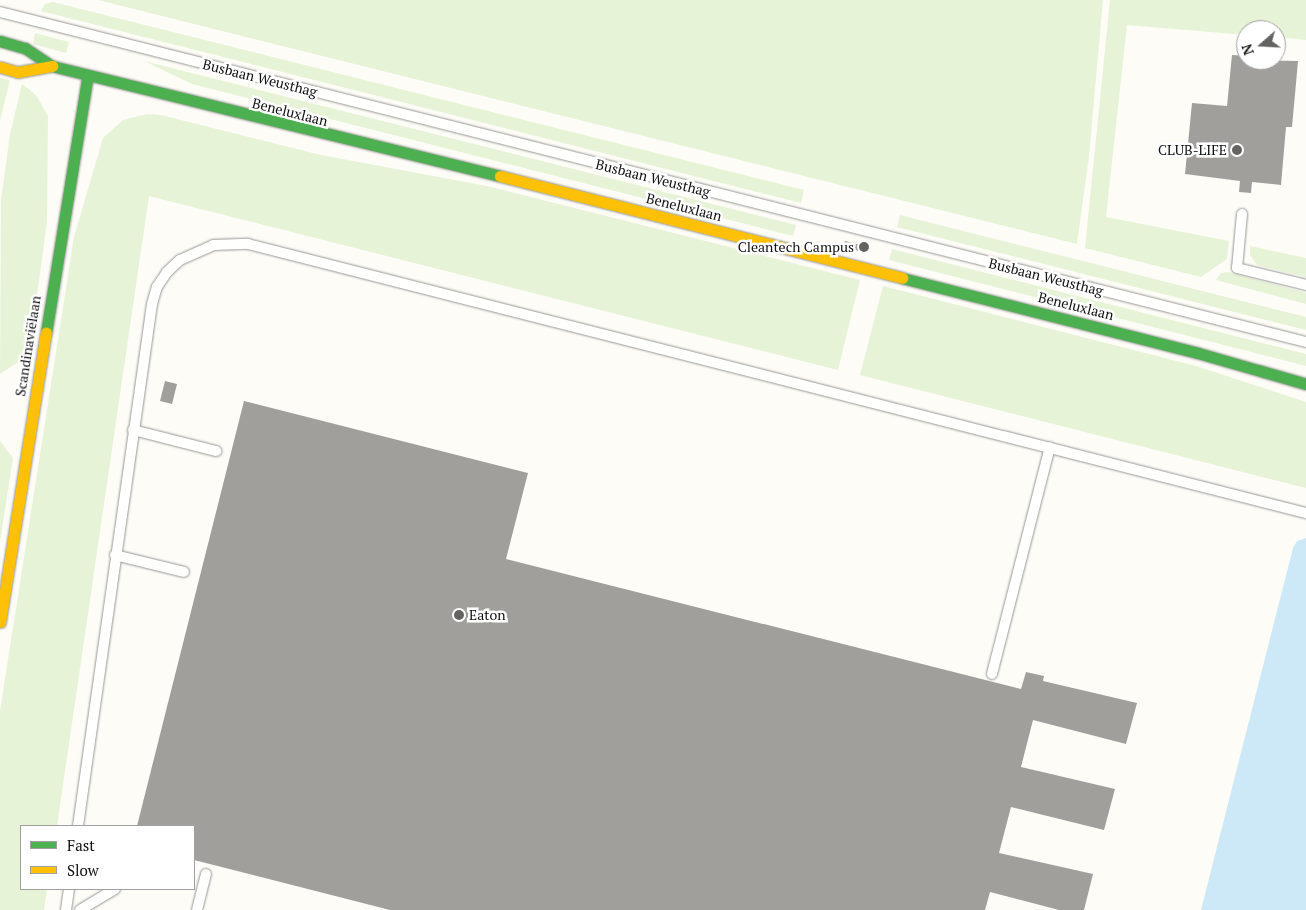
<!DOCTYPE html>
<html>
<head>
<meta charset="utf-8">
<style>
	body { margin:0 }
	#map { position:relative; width:1306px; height:910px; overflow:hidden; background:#fdfcf7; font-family:"PT Serif",serif }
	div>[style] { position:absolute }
	.green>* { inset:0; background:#e7f3d7 }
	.water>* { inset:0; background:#cde8f7 }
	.building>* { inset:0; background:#a19f9c }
	.roads { filter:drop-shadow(0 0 1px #979795) drop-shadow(0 0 1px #979795) }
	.lane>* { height:10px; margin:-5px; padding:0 5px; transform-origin:5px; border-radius:5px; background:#fffffe }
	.fast>* { height:11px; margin:-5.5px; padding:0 5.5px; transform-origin:5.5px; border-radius:5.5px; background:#4caf50 }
	.slow>* { height:11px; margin:-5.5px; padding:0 5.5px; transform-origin:5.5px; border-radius:5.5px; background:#ffc107 }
	.dots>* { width:14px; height:14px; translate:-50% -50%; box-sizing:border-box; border:2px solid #fff; border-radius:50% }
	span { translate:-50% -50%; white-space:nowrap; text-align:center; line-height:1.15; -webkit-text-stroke:5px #fff; paint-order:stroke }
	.street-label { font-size:14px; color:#111 }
	.poi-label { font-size:14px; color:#111 }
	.right { translate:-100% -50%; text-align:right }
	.left { translate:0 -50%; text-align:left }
	.legend { position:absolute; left:20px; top:825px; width:175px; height:65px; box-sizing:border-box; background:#fff; border:1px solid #a0a0a0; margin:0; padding:6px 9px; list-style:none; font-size:15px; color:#111 }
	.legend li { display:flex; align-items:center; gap:10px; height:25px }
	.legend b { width:25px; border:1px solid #a0a0a0 }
	.north { position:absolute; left:1236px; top:20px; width:50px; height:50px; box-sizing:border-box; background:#fff; border:1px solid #a0a0a0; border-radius:50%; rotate:251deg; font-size:14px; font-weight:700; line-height:20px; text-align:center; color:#111 }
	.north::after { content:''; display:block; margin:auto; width:18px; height:22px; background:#646362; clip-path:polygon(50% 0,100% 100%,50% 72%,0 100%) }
</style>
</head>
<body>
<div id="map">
	<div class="green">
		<div style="clip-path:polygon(98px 0,1103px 0,1089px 156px,1077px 244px)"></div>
		<div style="clip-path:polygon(1110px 0,1306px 0,1306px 40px,1276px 37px,1276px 30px,1246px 30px,1246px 35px,1127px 25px,1106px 217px,1229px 241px,1227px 259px,1201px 277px,1085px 248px)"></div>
		<div style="clip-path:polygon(53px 2px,804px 190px,801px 203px,41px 11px,45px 4px)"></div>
		<div style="clip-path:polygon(35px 33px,69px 42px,66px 53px,33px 44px)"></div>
		<div style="clip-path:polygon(144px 61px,796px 225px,793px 236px,192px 84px)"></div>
		<div style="clip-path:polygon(0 78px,10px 80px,0 121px)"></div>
		<div style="clip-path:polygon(22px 84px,36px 95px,48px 116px,47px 222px,29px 355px,0 374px,1px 200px,10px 134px)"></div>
		<div style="clip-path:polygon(147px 114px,161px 115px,321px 155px,487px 186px,860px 280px,838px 370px,149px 196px,57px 826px,21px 826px,21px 889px,47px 889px,44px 910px,0 910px,0 711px,74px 237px,103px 138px,123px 120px)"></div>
		<div style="clip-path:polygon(900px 215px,1306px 317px,1306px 330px,897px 227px)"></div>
		<div style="clip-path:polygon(1250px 246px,1306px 258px,1306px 277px,1257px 265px,1250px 255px)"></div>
		<div style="clip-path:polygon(892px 249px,1306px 354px,1306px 366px,889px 260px)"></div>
		<div style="clip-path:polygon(1228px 272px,1306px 293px,1306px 304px,1216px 280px,1221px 273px)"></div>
		<div style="clip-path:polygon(883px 286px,1196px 366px,1306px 402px,1306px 488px,860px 375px)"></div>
		<div style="clip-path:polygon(0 441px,13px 458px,0 542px)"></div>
	</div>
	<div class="water">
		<div style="clip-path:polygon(1306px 538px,1306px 910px,1201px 910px,1293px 548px,1297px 541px)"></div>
	</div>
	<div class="building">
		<div style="clip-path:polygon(1232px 55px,1246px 56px,1246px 60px,1298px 61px,1292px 127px,1286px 127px,1281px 185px,1252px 182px,1251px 193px,1239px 192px,1240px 181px,1185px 174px,1192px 103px,1227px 106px)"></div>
		<div style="clip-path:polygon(845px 241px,860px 245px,859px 251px,843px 247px)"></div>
		<div style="clip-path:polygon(165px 381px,177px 384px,172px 404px,160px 401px)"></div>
		<div style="clip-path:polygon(244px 401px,528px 473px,506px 559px,1021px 689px,1026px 672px,1044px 676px,1043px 681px,1137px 703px,1126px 744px,1033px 720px,1021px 767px,1115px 789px,1104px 830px,1011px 807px,999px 853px,1093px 874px,1084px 910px,1059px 910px,990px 892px,985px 910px,390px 910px,194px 860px,194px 826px,137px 826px)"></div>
	</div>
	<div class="roads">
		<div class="lane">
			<div style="left:0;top:12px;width:1347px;rotate:14.18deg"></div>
			<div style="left:1242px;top:214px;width:54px;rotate:95.3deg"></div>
			<div style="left:1237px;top:268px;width:71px;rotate:13.8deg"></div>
			<div style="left:133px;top:430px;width:86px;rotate:14.2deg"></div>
			<div style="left:115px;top:555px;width:71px;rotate:13.8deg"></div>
			<div style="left:992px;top:674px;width:234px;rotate:-75.7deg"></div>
			<div style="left:78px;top:826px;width:527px;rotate:-81.93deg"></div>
			<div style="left:152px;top:304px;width:18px;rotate:-74deg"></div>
			<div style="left:157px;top:287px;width:18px;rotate:-56deg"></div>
			<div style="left:167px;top:272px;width:18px;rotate:-43deg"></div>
			<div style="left:180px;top:260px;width:36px;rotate:-24deg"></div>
			<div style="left:213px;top:245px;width:35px;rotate:-2deg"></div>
			<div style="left:248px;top:244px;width:1092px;rotate:14.27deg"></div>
			<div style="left:66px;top:910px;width:21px;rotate:-82deg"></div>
			<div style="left:80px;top:910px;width:41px;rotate:-31deg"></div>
			<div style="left:197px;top:910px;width:37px;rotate:-76deg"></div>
		</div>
		<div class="fast">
			<div style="left:0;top:41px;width:26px;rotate:16deg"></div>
			<div style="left:25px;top:48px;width:32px;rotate:34deg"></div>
			<div style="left:52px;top:66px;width:461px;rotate:13.8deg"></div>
			<div style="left:902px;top:278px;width:305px;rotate:14.2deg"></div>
			<div style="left:1198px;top:353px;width:112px;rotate:16deg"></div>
			<div style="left:46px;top:333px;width:261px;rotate:-80.8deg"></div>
		</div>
		<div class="slow">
			<div style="left:0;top:67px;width:19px;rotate:16deg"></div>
			<div style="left:18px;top:72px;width:35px;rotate:-10deg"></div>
			<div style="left:500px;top:176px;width:415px;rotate:14.2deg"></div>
			<div style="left:0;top:622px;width:293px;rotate:-81deg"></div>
		</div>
	</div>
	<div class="dots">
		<div style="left:1237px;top:150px;background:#646362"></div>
		<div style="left:864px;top:247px;background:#646362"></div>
		<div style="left:459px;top:615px;background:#646362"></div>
	</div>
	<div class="street-label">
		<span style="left:260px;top:78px;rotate:14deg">Busbaan Weusthag</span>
		<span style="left:290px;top:112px;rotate:14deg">Beneluxlaan</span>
		<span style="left:653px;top:178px;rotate:14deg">Busbaan Weusthag</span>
		<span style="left:684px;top:207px;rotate:14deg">Beneluxlaan</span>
		<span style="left:1046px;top:277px;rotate:14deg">Busbaan Weusthag</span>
		<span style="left:1076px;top:306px;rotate:14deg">Beneluxlaan</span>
		<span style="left:28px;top:346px;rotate:-81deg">Scandinaviëlaan</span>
	</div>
	<div class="poi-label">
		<span class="right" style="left:1227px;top:150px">CLUB-LIFE</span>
		<span class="right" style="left:854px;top:247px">Cleantech Campus</span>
		<span class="left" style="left:469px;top:615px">Eaton</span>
	</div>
	<ul class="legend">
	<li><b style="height:6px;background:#4caf50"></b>Fast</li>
	<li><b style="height:6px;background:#ffc107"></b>Slow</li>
	</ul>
	<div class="north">N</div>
</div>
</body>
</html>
